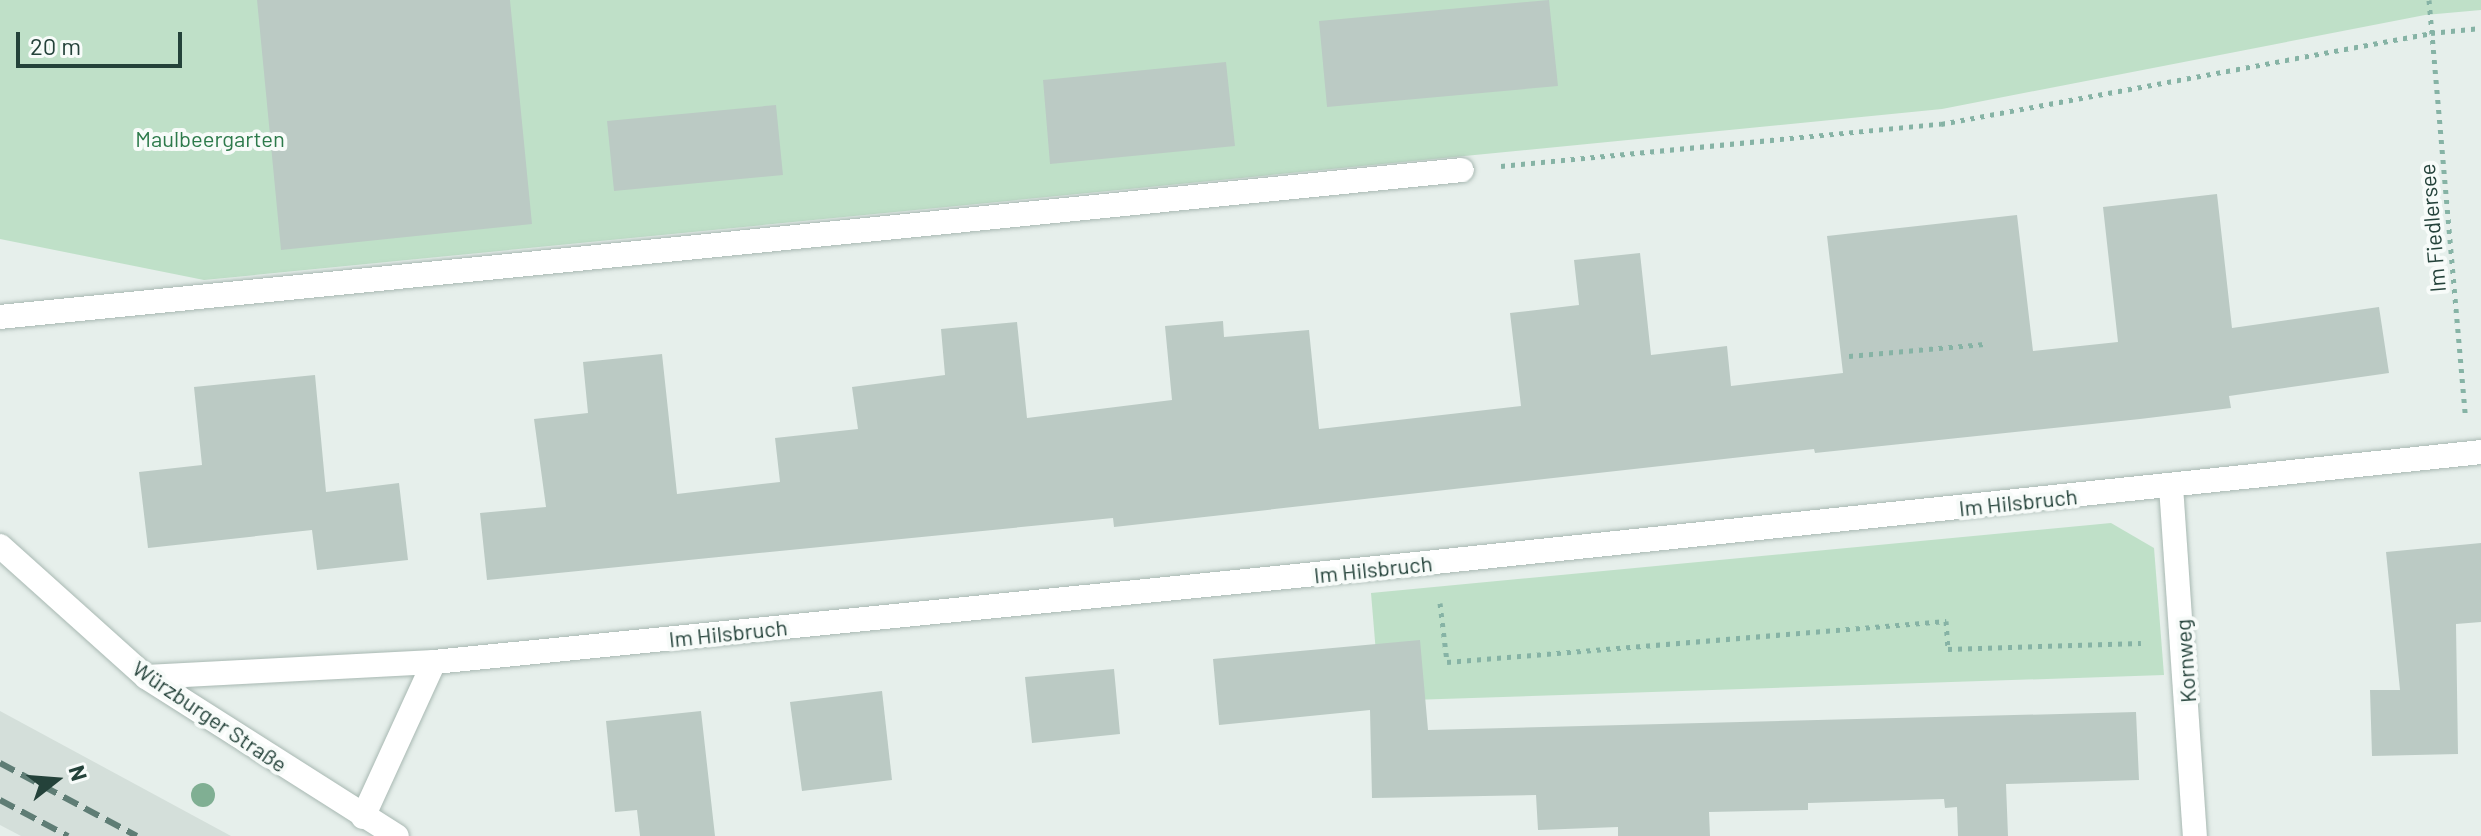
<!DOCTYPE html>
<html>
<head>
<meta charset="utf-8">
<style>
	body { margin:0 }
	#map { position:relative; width:2481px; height:836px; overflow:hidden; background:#e6efeb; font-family:Barlow,sans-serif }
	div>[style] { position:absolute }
	.built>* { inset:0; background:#d4dfda }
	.green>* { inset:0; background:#bfe0c8 }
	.building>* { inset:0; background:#bbcac4 }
	.path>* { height:5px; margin-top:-2.5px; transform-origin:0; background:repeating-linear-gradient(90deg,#86b3a5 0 4px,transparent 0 10px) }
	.roads { filter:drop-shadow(0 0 2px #a8b8b2) drop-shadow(0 0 2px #a8b8b2) }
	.minor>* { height:24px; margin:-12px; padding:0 12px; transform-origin:12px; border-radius:12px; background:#fff }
	.rail>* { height:6px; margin-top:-3px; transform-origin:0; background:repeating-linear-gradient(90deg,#5f7d75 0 16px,transparent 0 24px) }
	.trees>* { width:24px; height:24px; margin:-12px; border-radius:50%; background:#80af93 }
	span { translate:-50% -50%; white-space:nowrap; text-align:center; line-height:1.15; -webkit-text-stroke:8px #f7fbf9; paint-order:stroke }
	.park-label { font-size:22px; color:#2d7a4b }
	.street-label { font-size:22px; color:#24423a }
	.north { position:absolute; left:16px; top:740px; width:80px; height:80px; -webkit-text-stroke:6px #f7fbf9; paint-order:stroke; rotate:73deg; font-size:22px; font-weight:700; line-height:32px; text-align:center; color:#24423a }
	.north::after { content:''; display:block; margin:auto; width:28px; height:36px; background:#24423a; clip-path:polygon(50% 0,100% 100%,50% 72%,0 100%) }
	.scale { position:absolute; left:16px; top:32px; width:166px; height:36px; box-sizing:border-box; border:4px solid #24423a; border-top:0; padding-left:10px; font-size:24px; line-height:28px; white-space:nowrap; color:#24423a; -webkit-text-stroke:6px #f7fbf9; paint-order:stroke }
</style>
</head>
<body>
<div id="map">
	<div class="built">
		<div style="clip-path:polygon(0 711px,231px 836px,21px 836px,0 825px)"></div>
	</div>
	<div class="green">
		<div style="clip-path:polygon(0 0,2481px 0,2481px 10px,2425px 15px,1942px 109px,204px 280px,0 239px)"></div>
		<div style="clip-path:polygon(2111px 523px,2154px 548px,2164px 675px,1380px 701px,1371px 593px)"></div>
	</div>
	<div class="building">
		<div style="clip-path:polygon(257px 0,510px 0,532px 224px,281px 250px)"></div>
		<div style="clip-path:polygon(1549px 0,1558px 86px,1327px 107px,1319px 21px)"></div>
		<div style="clip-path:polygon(1226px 62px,1235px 146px,1050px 164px,1043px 80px)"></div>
		<div style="clip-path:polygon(776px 105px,783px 175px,614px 191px,607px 121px)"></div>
		<div style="clip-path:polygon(2217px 194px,2232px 328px,2379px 307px,2389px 373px,2229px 396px,2231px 408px,2140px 419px,1815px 453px,1814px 449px,1114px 527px,1113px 518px,487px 580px,480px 513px,546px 507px,534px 419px,588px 413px,583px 362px,662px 354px,677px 494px,780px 482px,775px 438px,858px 429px,852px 387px,945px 375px,941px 329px,1017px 322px,1027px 418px,1172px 400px,1165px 326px,1223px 321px,1224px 337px,1309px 330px,1319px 429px,1521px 406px,1510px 313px,1579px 305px,1574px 260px,1640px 253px,1651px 355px,1727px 346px,1731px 386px,1843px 373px,1827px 236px,2017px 215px,2033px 351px,2118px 342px,2103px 207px)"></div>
		<div style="clip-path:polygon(315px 375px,326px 492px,399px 483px,408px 560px,317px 570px,312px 530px,148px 548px,139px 472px,202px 465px,194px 387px)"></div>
		<div style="clip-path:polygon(2481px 543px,2481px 622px,2456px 624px,2458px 754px,2372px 756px,2370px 690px,2400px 690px,2386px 552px)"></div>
		<div style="clip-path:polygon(1420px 640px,1428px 730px,2136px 712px,2139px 780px,2006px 784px,2008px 836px,1958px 836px,1957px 807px,1945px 808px,1944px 799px,1808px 803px,1808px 810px,1709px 812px,1710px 836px,1618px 836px,1618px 827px,1538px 830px,1536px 795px,1372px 798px,1370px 710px,1219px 725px,1213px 659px)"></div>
		<div style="clip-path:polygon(1114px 669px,1120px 734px,1032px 743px,1025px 677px)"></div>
		<div style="clip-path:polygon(882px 691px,892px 780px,802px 791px,790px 702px)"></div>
		<div style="clip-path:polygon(701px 711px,715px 836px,640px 836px,637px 810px,615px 812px,606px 721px)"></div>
	</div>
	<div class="path">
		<div style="left:2429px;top:0;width:415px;rotate:85deg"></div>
		<div style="left:1501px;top:166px;width:442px;rotate:-5.5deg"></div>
		<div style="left:1941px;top:124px;width:498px;rotate:-10.5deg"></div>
		<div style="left:2431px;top:33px;width:50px;rotate:-5.7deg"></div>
		<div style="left:1849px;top:356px;width:136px;rotate:-5.1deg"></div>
		<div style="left:1440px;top:603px;width:59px;rotate:83.2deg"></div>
		<div style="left:1447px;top:662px;width:501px;rotate:-4.7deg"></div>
		<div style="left:1946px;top:621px;width:28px;rotate:86deg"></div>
		<div style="left:1948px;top:649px;width:193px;rotate:-1.8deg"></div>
	</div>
	<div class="roads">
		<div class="minor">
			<div style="left:0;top:317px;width:1469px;rotate:-5.74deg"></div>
			<div style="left:2171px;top:486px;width:351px;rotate:86.1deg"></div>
			<div style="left:0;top:546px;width:196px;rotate:41.9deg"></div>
			<div style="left:146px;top:677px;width:297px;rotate:32.4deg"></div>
			<div style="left:146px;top:677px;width:288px;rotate:-3deg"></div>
			<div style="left:363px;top:817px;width:170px;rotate:-65.4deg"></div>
			<div style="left:434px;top:662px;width:1006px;rotate:-5.7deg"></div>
			<div style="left:1435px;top:562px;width:1052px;rotate:-6deg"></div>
		</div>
	</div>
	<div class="rail">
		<div style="left:0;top:763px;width:155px;rotate:28.1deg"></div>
		<div style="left:0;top:800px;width:77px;rotate:27.9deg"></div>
	</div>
	<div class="trees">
		<div style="left:203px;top:795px"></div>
	</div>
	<div class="park-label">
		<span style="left:210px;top:139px">Maulbeergarten</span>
	</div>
	<div class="street-label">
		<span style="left:2432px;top:228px;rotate:-95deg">Im Fiedlersee</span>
		<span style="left:2018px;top:502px;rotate:-6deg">Im Hilsbruch</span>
		<span style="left:1373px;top:569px;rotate:-6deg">Im Hilsbruch</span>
		<span style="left:728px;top:633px;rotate:-6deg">Im Hilsbruch</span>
		<span style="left:2185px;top:661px;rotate:-94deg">Kornweg</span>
		<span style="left:210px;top:716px;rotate:34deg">Würzburger Straße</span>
	</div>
	<div class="north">N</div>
	<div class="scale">20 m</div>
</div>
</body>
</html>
